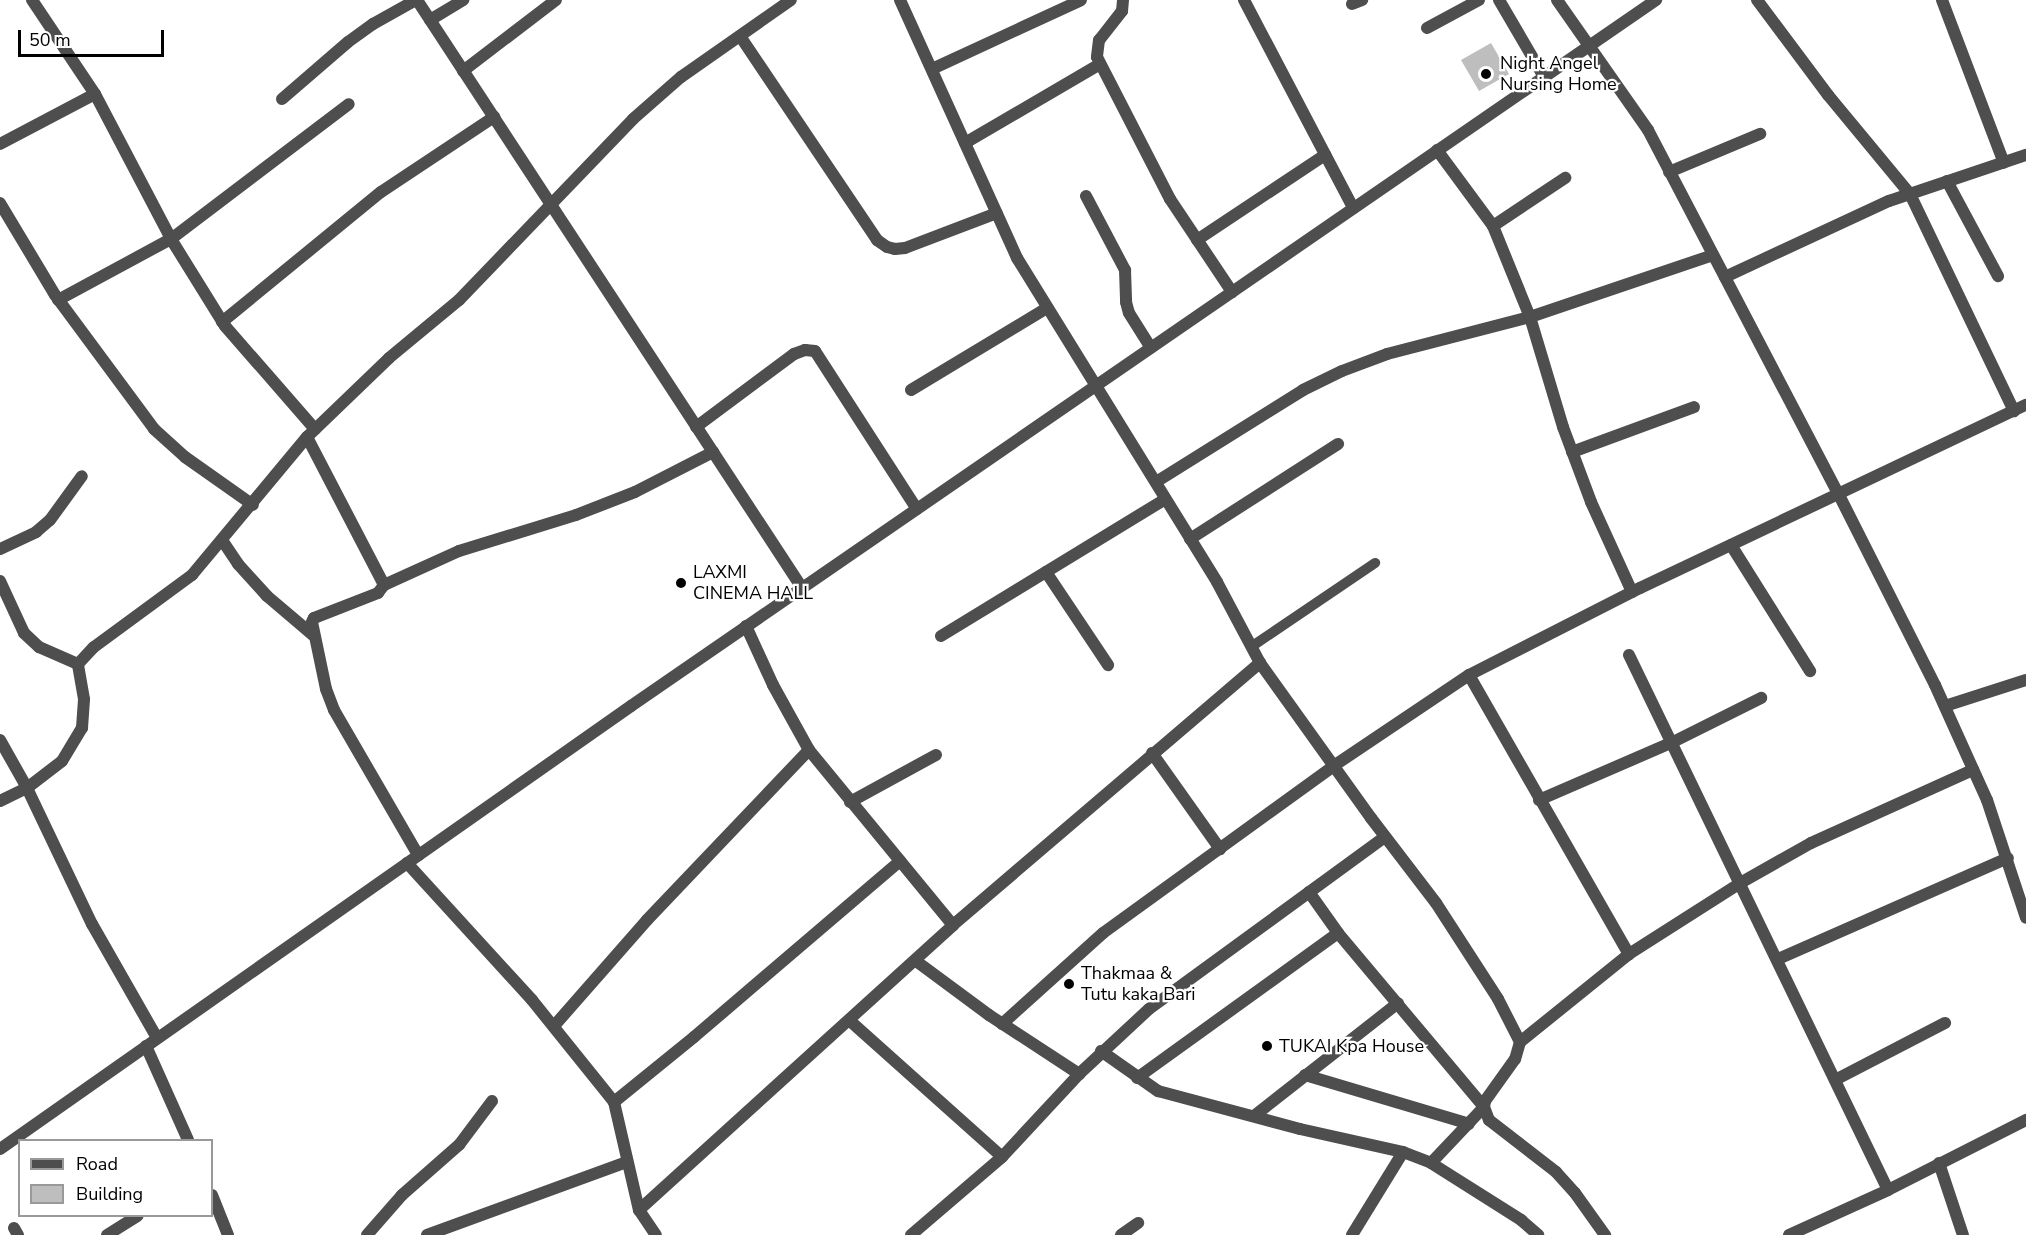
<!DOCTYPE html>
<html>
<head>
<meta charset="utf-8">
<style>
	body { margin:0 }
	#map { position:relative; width:2026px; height:1235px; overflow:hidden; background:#fff; font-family:"Nunito Sans",sans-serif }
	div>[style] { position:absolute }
	.building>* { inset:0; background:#bebebe }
	.service>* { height:10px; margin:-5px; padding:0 5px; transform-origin:5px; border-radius:5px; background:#4e4e4e }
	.minor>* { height:12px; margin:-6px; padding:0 6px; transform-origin:6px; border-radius:6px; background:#4e4e4e }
	.tertiary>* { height:12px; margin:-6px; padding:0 6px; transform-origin:6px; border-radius:6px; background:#4e4e4e }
	.dots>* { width:16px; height:16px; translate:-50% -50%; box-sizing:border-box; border:3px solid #fff; border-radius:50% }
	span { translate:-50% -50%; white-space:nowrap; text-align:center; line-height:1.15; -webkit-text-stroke:4.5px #fff; paint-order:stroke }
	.poi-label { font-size:18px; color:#000 }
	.left { translate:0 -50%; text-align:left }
	.legend { position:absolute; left:18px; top:1139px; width:195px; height:78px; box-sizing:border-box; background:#fff; border:2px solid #999; margin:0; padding:8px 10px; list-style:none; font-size:18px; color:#000 }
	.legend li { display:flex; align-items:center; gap:12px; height:30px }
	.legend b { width:30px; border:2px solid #999 }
	.scale { position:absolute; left:18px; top:30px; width:146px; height:27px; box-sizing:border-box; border:3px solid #000; border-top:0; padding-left:8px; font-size:18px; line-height:21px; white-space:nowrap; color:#000; -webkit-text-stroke:4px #fff; paint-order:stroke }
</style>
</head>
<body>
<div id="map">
	<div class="building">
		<div style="clip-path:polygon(1491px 43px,1509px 74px,1479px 91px,1461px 60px)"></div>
	</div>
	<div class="service">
		<div style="left:1251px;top:647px;width:150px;rotate:-34.1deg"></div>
	</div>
	<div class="minor">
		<div style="left:32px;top:0;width:113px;rotate:56.2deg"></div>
		<div style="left:95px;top:94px;width:164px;rotate:62.3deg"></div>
		<div style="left:171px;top:239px;width:102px;rotate:58.2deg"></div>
		<div style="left:225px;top:326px;width:137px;rotate:48.9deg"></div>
		<div style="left:900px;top:0;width:283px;rotate:65.6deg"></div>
		<div style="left:1017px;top:258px;width:381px;rotate:58.3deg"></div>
		<div style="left:1217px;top:582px;width:92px;rotate:62deg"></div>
		<div style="left:1260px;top:663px;width:191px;rotate:54.4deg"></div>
		<div style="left:1371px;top:818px;width:107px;rotate:52.6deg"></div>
		<div style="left:1436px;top:903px;width:114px;rotate:57.1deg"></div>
		<div style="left:1498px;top:999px;width:48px;rotate:62.9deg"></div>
		<div style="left:1520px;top:1042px;width:18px;rotate:106deg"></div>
		<div style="left:1515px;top:1059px;width:52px;rotate:125.5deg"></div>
		<div style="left:1485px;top:1101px;width:6px;rotate:99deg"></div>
		<div style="left:1484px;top:1107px;width:14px;rotate:69deg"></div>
		<div style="left:1489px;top:1120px;width:85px;rotate:37.8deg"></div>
		<div style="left:1556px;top:1172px;width:28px;rotate:48deg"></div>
		<div style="left:1575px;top:1193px;width:52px;rotate:54.5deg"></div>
		<div style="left:1123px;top:0;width:11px;rotate:95deg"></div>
		<div style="left:1122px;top:11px;width:37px;rotate:128deg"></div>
		<div style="left:1099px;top:40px;width:17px;rotate:97deg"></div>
		<div style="left:1097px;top:57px;width:160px;rotate:62.8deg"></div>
		<div style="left:1170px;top:199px;width:112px;rotate:56.3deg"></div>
		<div style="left:1244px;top:0;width:235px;rotate:62.3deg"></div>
		<div style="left:1499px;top:0;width:89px;rotate:59.7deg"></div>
		<div style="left:1557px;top:0;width:159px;rotate:55deg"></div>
		<div style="left:1648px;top:130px;width:410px;rotate:62.4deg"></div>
		<div style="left:1838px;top:493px;width:215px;rotate:63.2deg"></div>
		<div style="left:1935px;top:685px;width:126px;rotate:65.7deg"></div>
		<div style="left:1987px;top:800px;width:124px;rotate:71.7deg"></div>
		<div style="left:1757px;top:0;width:119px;rotate:53.2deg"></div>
		<div style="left:1828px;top:95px;width:129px;rotate:50.4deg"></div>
		<div style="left:1910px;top:194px;width:241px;rotate:64.4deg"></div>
		<div style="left:1942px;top:0;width:174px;rotate:69.2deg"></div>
		<div style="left:1352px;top:4px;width:11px;rotate:-22deg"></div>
		<div style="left:430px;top:20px;width:39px;rotate:-31deg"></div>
		<div style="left:1427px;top:28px;width:59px;rotate:-28.3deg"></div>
		<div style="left:740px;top:36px;width:246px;rotate:56.1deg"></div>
		<div style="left:877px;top:240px;width:12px;rotate:35deg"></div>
		<div style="left:887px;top:247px;width:8px;rotate:14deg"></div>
		<div style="left:895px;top:249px;width:10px;rotate:-6deg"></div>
		<div style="left:905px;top:248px;width:98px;rotate:-20.8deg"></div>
		<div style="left:932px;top:69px;width:164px;rotate:-24.8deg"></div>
		<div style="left:463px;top:71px;width:117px;rotate:-37.4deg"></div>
		<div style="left:282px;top:99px;width:87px;rotate:-40.8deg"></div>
		<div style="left:348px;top:42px;width:31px;rotate:-36deg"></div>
		<div style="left:373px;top:24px;width:49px;rotate:-29.2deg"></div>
		<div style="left:965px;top:143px;width:156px;rotate:-30.3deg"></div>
		<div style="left:0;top:144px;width:107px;rotate:-27.8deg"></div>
		<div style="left:1437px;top:150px;width:94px;rotate:53.6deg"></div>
		<div style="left:1493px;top:226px;width:98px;rotate:67.9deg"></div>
		<div style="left:1530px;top:317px;width:115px;rotate:73.3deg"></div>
		<div style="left:1563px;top:427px;width:80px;rotate:69.5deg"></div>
		<div style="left:1591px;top:502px;width:99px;rotate:65.5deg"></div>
		<div style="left:1669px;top:172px;width:99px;rotate:-22.7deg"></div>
		<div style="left:1947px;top:181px;width:108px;rotate:61.8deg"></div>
		<div style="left:1086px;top:196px;width:84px;rotate:62.2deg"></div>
		<div style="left:1125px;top:270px;width:32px;rotate:88deg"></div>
		<div style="left:1126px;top:302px;width:11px;rotate:75deg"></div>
		<div style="left:1129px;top:313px;width:41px;rotate:57.8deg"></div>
		<div style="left:0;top:203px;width:107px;rotate:59.1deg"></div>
		<div style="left:55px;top:295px;width:167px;rotate:53.5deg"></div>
		<div style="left:154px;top:429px;width:42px;rotate:42.1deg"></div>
		<div style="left:185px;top:457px;width:83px;rotate:35.2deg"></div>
		<div style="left:1493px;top:226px;width:87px;rotate:-33.7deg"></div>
		<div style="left:1197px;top:240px;width:154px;rotate:-33.6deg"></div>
		<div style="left:1725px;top:277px;width:181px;rotate:-24.9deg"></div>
		<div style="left:1889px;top:201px;width:145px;rotate:-18.6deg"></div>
		<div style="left:58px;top:300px;width:128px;rotate:-28.4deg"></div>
		<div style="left:171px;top:239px;width:223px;rotate:-37.2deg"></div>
		<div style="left:222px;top:322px;width:205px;rotate:-39.3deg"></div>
		<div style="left:381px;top:192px;width:136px;rotate:-33.6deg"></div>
		<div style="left:911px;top:390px;width:159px;rotate:-31.1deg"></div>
		<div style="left:696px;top:427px;width:122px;rotate:-36.7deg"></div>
		<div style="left:794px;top:354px;width:12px;rotate:-20deg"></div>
		<div style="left:805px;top:350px;width:10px;rotate:6deg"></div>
		<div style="left:815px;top:351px;width:188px;rotate:57.2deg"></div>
		<div style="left:307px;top:437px;width:167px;rotate:62.5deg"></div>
		<div style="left:384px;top:585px;width:10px;rotate:127deg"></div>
		<div style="left:378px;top:593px;width:69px;rotate:158.7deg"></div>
		<div style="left:314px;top:618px;width:4px;rotate:117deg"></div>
		<div style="left:312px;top:622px;width:68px;rotate:78.2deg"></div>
		<div style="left:326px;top:689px;width:22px;rotate:69deg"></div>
		<div style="left:334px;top:710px;width:168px;rotate:59.9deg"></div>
		<div style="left:1572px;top:452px;width:130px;rotate:-20.2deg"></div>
		<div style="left:1156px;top:482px;width:173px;rotate:-32deg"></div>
		<div style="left:1303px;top:390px;width:43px;rotate:-26deg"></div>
		<div style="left:1342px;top:371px;width:48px;rotate:-20.7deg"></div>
		<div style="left:1387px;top:354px;width:148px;rotate:-14.5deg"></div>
		<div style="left:1530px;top:317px;width:193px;rotate:-18.7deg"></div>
		<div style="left:1190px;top:539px;width:176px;rotate:-32.7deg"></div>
		<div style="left:222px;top:540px;width:29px;rotate:56deg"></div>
		<div style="left:238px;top:564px;width:43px;rotate:47.8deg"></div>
		<div style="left:267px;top:596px;width:60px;rotate:40.3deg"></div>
		<div style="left:1731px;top:545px;width:149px;rotate:57.9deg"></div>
		<div style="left:0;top:549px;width:40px;rotate:-25deg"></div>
		<div style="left:36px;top:532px;width:18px;rotate:-41deg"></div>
		<div style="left:50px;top:520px;width:54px;rotate:-54deg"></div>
		<div style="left:1046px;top:572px;width:112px;rotate:56.3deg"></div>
		<div style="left:0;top:581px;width:57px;rotate:65.2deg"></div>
		<div style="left:24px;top:633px;width:21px;rotate:43deg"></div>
		<div style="left:39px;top:647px;width:43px;rotate:23.6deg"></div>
		<div style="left:384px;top:585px;width:82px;rotate:-24.4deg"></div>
		<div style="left:459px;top:551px;width:122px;rotate:-17.1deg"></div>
		<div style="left:576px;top:515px;width:63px;rotate:-21.3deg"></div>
		<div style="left:635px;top:492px;width:88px;rotate:-27.1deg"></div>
		<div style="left:746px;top:626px;width:65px;rotate:65.4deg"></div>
		<div style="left:773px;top:685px;width:74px;rotate:61deg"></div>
		<div style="left:809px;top:750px;width:227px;rotate:50.6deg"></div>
		<div style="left:941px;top:636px;width:261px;rotate:-31.4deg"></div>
		<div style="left:1629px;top:655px;width:594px;rotate:64.17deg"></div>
		<div style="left:1469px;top:675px;width:322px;rotate:60.2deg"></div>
		<div style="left:1945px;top:706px;width:85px;rotate:-17.8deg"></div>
		<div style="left:0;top:740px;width:55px;rotate:60.6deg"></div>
		<div style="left:27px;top:788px;width:151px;rotate:64.5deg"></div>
		<div style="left:92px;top:924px;width:131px;rotate:60.3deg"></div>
		<div style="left:1152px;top:753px;width:118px;rotate:54.7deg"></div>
		<div style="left:1539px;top:800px;width:144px;rotate:-23.4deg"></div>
		<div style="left:1671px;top:743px;width:101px;rotate:-26.6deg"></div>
		<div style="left:0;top:801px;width:30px;rotate:-26deg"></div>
		<div style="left:27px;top:788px;width:44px;rotate:-37.6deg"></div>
		<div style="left:62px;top:761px;width:39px;rotate:-59deg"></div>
		<div style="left:82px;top:728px;width:29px;rotate:-86deg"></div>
		<div style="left:84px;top:699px;width:36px;rotate:-100deg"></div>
		<div style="left:78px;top:664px;width:23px;rotate:-47deg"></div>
		<div style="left:94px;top:647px;width:122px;rotate:-36.3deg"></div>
		<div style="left:192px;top:575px;width:180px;rotate:-50.2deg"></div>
		<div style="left:307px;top:437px;width:114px;rotate:-43.9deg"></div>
		<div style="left:389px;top:358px;width:91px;rotate:-39.6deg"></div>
		<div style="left:459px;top:300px;width:251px;rotate:-46.1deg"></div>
		<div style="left:633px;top:119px;width:64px;rotate:-41.2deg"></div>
		<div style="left:681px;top:77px;width:134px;rotate:-35deg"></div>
		<div style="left:850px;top:802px;width:98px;rotate:-28.7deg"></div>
		<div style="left:407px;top:863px;width:185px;rotate:47.6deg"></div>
		<div style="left:532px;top:1000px;width:131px;rotate:51.2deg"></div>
		<div style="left:614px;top:1102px;width:111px;rotate:77deg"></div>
		<div style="left:639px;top:1210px;width:30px;rotate:56deg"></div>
		<div style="left:1309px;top:892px;width:50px;rotate:54.7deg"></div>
		<div style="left:1338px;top:933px;width:227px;rotate:50deg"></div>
		<div style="left:1484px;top:1107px;width:77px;rotate:133.4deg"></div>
		<div style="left:1778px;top:959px;width:251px;rotate:-23.7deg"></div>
		<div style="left:916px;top:961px;width:91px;rotate:36.5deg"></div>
		<div style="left:989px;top:1015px;width:108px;rotate:33.2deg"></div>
		<div style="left:849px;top:1020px;width:205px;rotate:41.8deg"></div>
		<div style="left:1002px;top:1024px;width:136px;rotate:-42deg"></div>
		<div style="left:1103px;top:933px;width:286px;rotate:-35.9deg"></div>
		<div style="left:1335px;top:765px;width:161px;rotate:-33.9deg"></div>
		<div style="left:1469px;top:675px;width:192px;rotate:-27deg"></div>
		<div style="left:1640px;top:588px;width:427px;rotate:-25.4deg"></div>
		<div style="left:554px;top:1026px;width:141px;rotate:-48.7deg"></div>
		<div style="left:647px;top:920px;width:235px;rotate:-46.4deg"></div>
		<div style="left:1520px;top:1042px;width:140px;rotate:-38.9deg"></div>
		<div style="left:1629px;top:954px;width:134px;rotate:-32.5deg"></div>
		<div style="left:1742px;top:882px;width:79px;rotate:-29.5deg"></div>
		<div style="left:1811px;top:843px;width:178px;rotate:-24.3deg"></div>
		<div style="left:146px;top:1046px;width:103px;rotate:65.9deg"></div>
		<div style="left:1101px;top:1051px;width:70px;rotate:35.1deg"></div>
		<div style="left:1158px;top:1091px;width:147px;rotate:15deg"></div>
		<div style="left:1300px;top:1129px;width:106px;rotate:12.6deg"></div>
		<div style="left:1403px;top:1152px;width:30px;rotate:21deg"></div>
		<div style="left:1431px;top:1163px;width:107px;rotate:32.3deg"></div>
		<div style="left:1521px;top:1220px;width:23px;rotate:41deg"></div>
		<div style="left:1305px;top:1075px;width:171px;rotate:16.6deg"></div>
		<div style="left:1137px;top:1078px;width:248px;rotate:-35.8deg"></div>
		<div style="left:1835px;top:1080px;width:124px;rotate:-27.4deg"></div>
		<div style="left:614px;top:1102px;width:103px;rotate:-39.1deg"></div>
		<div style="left:694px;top:1037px;width:271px;rotate:-40.5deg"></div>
		<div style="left:1254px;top:1116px;width:183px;rotate:-38.1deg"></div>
		<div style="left:1939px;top:1163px;width:76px;rotate:71.6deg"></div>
		<div style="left:212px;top:1195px;width:43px;rotate:68.2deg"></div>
		<div style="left:639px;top:1210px;width:424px;rotate:-42.2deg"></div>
		<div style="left:953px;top:925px;width:404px;rotate:-40.5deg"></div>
		<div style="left:14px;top:1228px;width:8px;rotate:60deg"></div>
		<div style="left:107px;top:1235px;width:36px;rotate:-32deg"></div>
		<div style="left:367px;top:1235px;width:53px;rotate:-48.8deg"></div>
		<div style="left:402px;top:1195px;width:76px;rotate:-41.3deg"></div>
		<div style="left:459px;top:1145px;width:55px;rotate:-53.1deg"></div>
		<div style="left:427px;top:1235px;width:213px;rotate:-20.1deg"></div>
		<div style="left:911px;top:1235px;width:120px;rotate:-40.6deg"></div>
		<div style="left:1002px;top:1157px;width:113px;rotate:-47.1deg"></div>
		<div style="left:1079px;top:1074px;width:96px;rotate:-42.9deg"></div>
		<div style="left:1149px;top:1009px;width:292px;rotate:-36.1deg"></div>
		<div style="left:1121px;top:1235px;width:21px;rotate:-35deg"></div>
		<div style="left:1352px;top:1235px;width:97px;rotate:-58.4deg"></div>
		<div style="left:1789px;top:1235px;width:109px;rotate:-24.4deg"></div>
		<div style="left:1888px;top:1190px;width:155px;rotate:-26.9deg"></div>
	</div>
	<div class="tertiary">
		<div style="left:417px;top:0;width:703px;rotate:56.78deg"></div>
		<div style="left:0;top:1149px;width:771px;rotate:-35.07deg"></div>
		<div style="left:631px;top:706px;width:1245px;rotate:-34.56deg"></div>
	</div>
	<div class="dots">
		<div style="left:1486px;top:74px;background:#000"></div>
		<div style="left:681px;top:583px;background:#000"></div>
		<div style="left:1069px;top:984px;background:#000"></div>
		<div style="left:1267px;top:1046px;background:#000"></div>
	</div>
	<div class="poi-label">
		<span class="left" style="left:1500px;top:74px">Night Angel<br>Nursing Home</span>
		<span class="left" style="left:693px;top:583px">LAXMI<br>CINEMA HALL</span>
		<span class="left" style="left:1081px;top:984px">Thakmaa &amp;<br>Tutu kaka Bari</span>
		<span class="left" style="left:1279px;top:1046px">TUKAI Kpa House</span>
	</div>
	<ul class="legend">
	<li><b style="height:8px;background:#4e4e4e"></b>Road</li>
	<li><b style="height:16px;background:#bebebe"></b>Building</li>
	</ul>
	<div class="scale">50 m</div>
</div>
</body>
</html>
